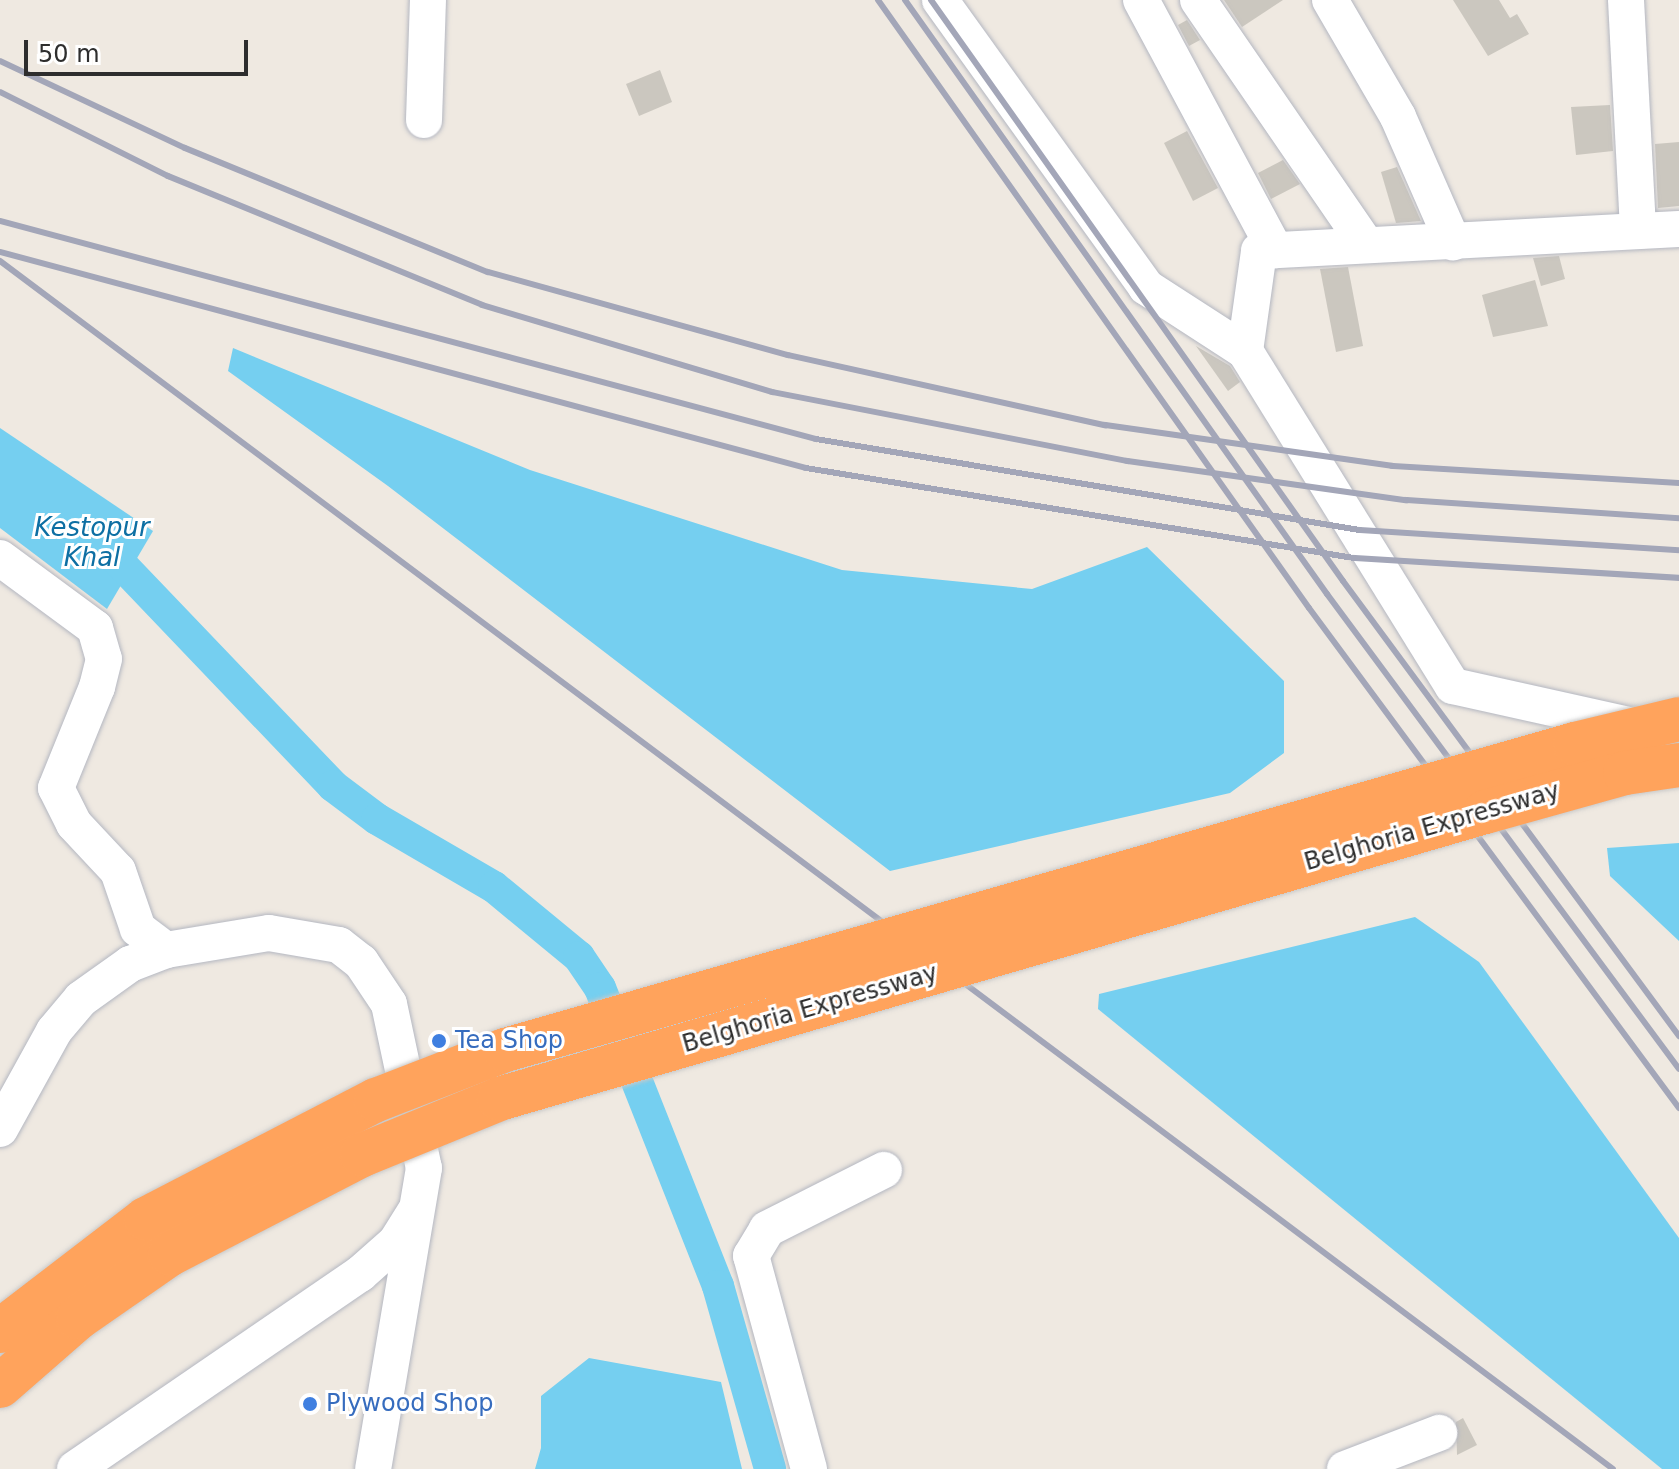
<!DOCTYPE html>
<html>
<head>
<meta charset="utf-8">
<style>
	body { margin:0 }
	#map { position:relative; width:1679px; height:1469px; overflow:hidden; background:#efe9e1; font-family:"DejaVu Sans",sans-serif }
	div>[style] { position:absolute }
	.water>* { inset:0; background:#75cff0 }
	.canal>* { height:32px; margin:-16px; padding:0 16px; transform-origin:16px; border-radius:16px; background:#75cff0 }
	.building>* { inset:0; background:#cbc7bf }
	.roads { filter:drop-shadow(0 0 2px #b4b7c1) drop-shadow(0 0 2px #b4b7c1) }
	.minor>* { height:36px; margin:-18px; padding:0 18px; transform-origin:18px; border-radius:18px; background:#fff }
	.rail>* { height:6px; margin:-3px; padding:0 3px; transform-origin:3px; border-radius:3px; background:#a3a6b8 }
	.bridges { filter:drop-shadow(0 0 2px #c9c9c9) drop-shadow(0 0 2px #c9c9c9) }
	.highway-bridge>* { height:44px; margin:-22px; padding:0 22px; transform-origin:22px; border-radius:22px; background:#ffa35c }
	.dots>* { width:22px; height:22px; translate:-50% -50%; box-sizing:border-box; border:4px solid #fff; border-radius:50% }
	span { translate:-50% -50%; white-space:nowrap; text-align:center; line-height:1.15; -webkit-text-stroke:6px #fff; paint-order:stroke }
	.street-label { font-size:24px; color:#2e2e2e }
	.shop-label { font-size:24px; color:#366cbe }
	.left { translate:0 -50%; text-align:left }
	.water-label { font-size:26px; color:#0d6fa3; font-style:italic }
	.scale { position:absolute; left:24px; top:40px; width:224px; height:36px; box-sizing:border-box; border:4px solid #2e2e2e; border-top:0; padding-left:10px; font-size:24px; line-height:28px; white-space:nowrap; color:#2e2e2e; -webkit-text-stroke:6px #fff; paint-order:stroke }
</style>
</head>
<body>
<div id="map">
	<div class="water">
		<div style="clip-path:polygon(233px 348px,530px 470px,842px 570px,1032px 589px,1147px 547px,1284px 681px,1284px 753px,1230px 793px,890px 871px,388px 486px,228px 371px)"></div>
		<div style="clip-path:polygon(0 428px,153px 531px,107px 609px,0 528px)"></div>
		<div style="clip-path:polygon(1679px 843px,1679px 941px,1610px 876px,1607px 848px)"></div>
		<div style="clip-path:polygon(1415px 917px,1479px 962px,1679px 1238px,1679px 1469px,1662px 1469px,1098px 1009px,1099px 994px)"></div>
		<div style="clip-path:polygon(589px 1358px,721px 1382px,742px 1469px,535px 1469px,541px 1448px,541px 1396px)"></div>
	</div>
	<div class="canal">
		<div style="left:100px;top:542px;width:337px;rotate:46.3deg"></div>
		<div style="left:333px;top:786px;width:55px;rotate:36.9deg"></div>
		<div style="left:377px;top:819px;width:135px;rotate:30.2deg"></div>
		<div style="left:494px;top:887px;width:110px;rotate:39.5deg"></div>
		<div style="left:579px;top:957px;width:37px;rotate:56deg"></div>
		<div style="left:600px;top:988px;width:321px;rotate:68.4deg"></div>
		<div style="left:718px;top:1286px;width:190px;rotate:74.1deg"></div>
	</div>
	<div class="building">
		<div style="clip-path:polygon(1224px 0,1283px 0,1242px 27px)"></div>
		<div style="clip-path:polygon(1453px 0,1499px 0,1510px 18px,1517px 14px,1529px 34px,1488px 56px)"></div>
		<div style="clip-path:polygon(1187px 20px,1200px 40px,1189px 46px,1178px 25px)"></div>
		<div style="clip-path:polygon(660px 70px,672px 102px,639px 116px,626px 84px)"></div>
		<div style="clip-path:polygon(1610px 105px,1613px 151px,1576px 155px,1571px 107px)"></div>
		<div style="clip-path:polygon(1187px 131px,1218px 188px,1193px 201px,1164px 143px)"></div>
		<div style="clip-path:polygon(1679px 142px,1679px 206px,1658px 208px,1655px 144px)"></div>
		<div style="clip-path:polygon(1283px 160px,1300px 184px,1271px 199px,1258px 173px)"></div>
		<div style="clip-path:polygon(1397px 167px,1421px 221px,1396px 223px,1381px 172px)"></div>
		<div style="clip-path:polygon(1559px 256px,1565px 279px,1541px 286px,1533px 258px)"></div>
		<div style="clip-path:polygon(1348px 267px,1363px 346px,1336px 352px,1320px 269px)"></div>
		<div style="clip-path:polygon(1535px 280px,1548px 326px,1493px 337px,1482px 295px)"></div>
		<div style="clip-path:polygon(1196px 346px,1230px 366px,1240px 382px,1228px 391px)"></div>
		<div style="clip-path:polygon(1463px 1418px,1477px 1445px,1457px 1455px,1456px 1422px)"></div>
	</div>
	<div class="roads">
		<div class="minor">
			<div style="left:940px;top:0;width:353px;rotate:54.3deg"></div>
			<div style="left:1146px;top:287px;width:118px;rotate:32.9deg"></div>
			<div style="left:1245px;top:351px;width:101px;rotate:-82deg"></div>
			<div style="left:1259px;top:251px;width:421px;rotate:-3deg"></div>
			<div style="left:1141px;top:0;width:284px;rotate:61.8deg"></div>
			<div style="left:1198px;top:0;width:296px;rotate:55.5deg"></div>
			<div style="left:1330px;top:0;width:135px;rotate:59.8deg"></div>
			<div style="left:1398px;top:117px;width:137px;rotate:66.3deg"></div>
			<div style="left:1626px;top:0;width:231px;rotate:87deg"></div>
			<div style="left:424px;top:120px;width:120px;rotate:-88.1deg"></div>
			<div style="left:1245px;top:351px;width:394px;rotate:58.2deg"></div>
			<div style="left:1453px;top:686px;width:189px;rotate:12.5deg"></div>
			<div style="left:0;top:558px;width:118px;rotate:36.4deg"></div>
			<div style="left:95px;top:628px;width:32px;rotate:74deg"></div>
			<div style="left:104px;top:659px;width:29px;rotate:104deg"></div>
			<div style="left:97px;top:687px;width:109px;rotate:112.1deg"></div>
			<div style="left:56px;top:788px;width:40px;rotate:63.4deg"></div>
			<div style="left:74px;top:824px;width:64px;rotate:46.9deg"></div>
			<div style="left:118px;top:871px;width:61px;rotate:71deg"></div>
			<div style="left:138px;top:929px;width:35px;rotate:37deg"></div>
			<div style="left:0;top:1129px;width:112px;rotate:-61.1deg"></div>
			<div style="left:54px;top:1031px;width:42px;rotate:-49.8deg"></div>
			<div style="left:81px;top:999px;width:60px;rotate:-35.5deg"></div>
			<div style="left:130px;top:964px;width:39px;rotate:-21deg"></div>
			<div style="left:166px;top:950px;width:104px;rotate:-9.4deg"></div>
			<div style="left:269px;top:933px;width:71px;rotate:9.7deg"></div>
			<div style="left:339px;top:945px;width:28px;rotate:38deg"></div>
			<div style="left:361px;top:962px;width:50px;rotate:56.3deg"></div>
			<div style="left:389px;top:1004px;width:168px;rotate:78deg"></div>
			<div style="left:424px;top:1168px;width:305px;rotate:99.6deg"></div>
			<div style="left:75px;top:1469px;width:345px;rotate:-34.4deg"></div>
			<div style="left:360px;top:1274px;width:48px;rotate:-41.6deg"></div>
			<div style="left:396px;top:1242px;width:36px;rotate:-58deg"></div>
			<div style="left:809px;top:1469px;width:221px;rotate:-105.2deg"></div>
			<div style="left:751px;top:1256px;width:31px;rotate:-59deg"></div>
			<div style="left:767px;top:1229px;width:131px;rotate:-26.8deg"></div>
			<div style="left:1345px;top:1469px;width:101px;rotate:-21deg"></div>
		</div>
	</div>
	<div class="rail">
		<div style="left:878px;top:0;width:745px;rotate:54.67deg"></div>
		<div style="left:1309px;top:608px;width:622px;rotate:53.5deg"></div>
		<div style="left:905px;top:0;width:729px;rotate:54.61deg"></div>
		<div style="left:1327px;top:594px;width:591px;rotate:53.46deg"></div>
		<div style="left:931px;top:0;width:712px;rotate:54.66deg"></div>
		<div style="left:1343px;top:581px;width:566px;rotate:53.56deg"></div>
		<div style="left:0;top:61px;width:204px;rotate:25.2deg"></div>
		<div style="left:185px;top:148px;width:327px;rotate:22.3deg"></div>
		<div style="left:488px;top:272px;width:311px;rotate:15.5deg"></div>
		<div style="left:788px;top:355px;width:325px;rotate:12.5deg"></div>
		<div style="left:1105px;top:425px;width:290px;rotate:8.1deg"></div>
		<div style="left:1392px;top:466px;width:288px;rotate:3.4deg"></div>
		<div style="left:0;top:92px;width:188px;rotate:26.6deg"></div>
		<div style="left:168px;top:176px;width:339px;rotate:22.3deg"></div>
		<div style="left:482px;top:305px;width:303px;rotate:16.7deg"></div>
		<div style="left:772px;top:392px;width:362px;rotate:11deg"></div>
		<div style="left:1127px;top:461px;width:282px;rotate:8deg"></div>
		<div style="left:1406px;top:500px;width:274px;rotate:3.8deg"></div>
		<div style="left:0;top:221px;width:845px;rotate:14.96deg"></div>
		<div style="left:816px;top:439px;width:551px;rotate:9.51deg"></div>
		<div style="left:1359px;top:530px;width:321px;rotate:3.6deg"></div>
		<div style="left:0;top:252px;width:834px;rotate:15deg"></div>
		<div style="left:806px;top:468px;width:555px;rotate:9.33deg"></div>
		<div style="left:1354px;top:558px;width:326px;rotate:3.5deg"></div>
		<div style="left:0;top:261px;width:2015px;rotate:36.83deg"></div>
	</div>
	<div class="bridges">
		<div class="highway-bridge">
			<div style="left:0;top:1331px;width:184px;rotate:-37.5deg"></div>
			<div style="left:146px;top:1219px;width:259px;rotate:-27.4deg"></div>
			<div style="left:376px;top:1100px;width:138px;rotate:-21.2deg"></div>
			<div style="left:505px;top:1050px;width:1113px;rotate:-15.96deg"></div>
			<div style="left:1575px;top:744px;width:107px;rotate:-13.5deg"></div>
			<div style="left:0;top:1386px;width:103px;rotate:-41.1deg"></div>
			<div style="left:78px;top:1318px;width:112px;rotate:-34.8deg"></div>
			<div style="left:170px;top:1254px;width:216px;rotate:-27.3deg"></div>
			<div style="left:362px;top:1155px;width:148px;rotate:-22.2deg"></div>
			<div style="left:499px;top:1099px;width:1027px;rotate:-16.23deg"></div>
			<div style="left:1485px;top:812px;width:145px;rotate:-15.6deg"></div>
			<div style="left:1625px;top:773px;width:55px;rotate:-8.4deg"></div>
		</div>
	</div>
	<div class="dots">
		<div style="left:439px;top:1041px;background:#3f7fe0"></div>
		<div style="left:310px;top:1404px;background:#3f7fe0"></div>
	</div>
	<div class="street-label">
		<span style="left:1432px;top:827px;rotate:-16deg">Belghoria Expressway</span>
		<span style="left:810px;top:1009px;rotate:-16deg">Belghoria Expressway</span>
	</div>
	<div class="shop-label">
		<span class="left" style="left:455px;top:1041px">Tea Shop</span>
		<span class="left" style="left:326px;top:1404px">Plywood Shop</span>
	</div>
	<div class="water-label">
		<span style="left:92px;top:543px">Kestopur<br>Khal</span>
	</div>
	<div class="scale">50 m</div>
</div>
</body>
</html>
